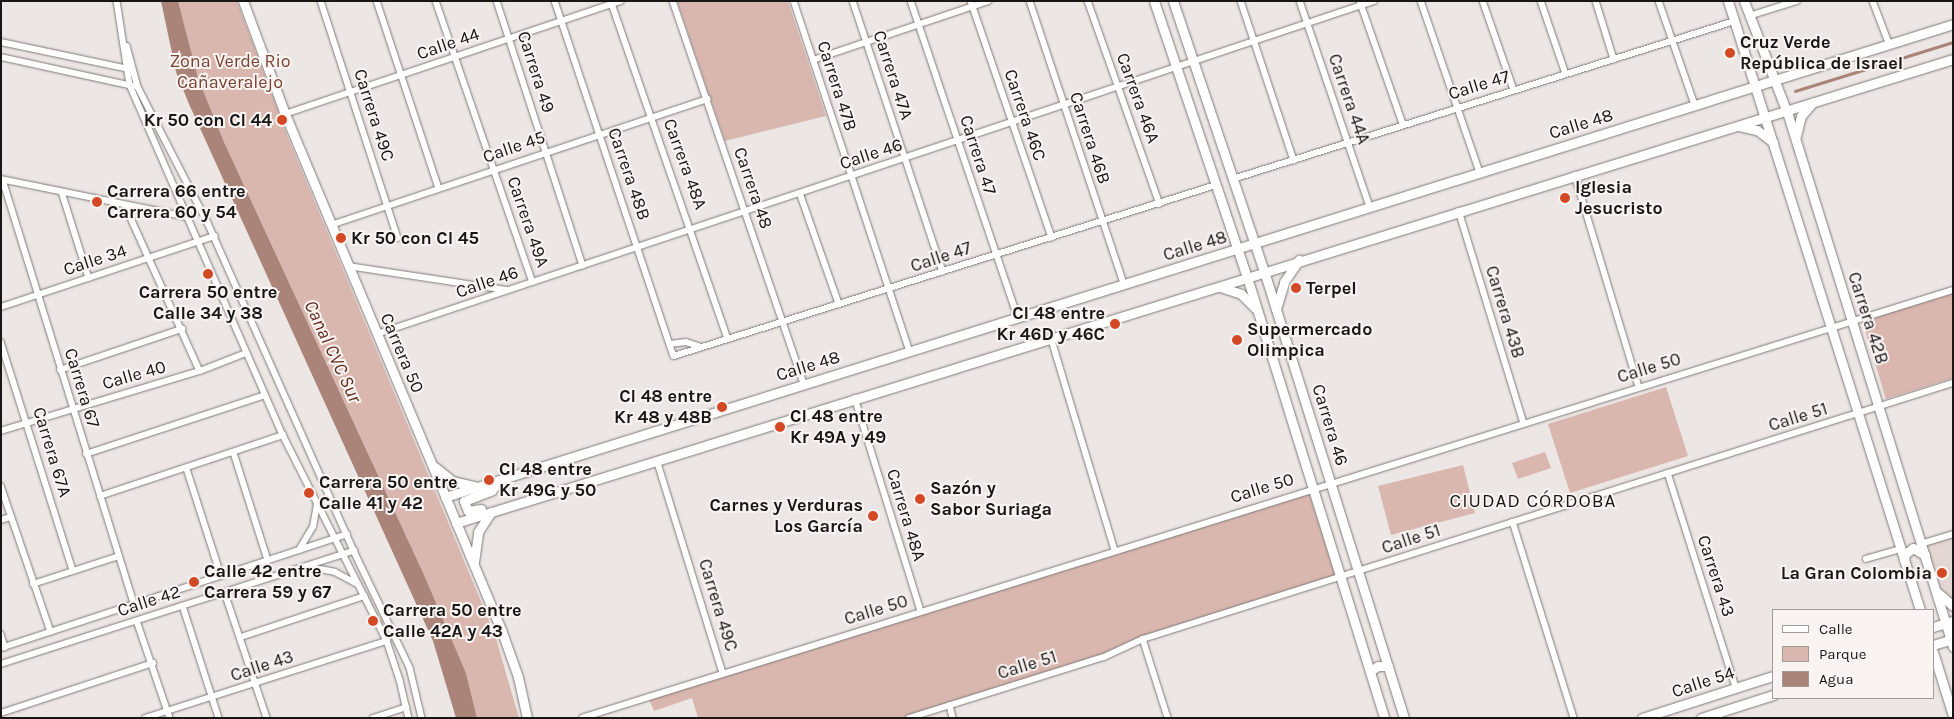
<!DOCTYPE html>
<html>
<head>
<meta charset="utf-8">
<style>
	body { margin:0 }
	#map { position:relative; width:1954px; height:719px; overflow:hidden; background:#ece6e5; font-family:Karla,sans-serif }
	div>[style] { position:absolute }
	.built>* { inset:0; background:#e4d6d2 }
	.green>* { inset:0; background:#d9b7af }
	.water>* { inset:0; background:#aa8479 }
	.stream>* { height:2.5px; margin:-1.25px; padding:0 1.25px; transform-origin:1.25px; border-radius:1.25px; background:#aa8479 }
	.roads { filter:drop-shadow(0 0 1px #7e7a78) drop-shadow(0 0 1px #7e7a78) }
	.street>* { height:5.5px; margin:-2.75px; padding:0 2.75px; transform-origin:2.75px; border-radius:2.75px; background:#fff }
	.secondary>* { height:9px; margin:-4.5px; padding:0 4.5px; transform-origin:4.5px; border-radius:4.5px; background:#fff }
	.dots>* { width:14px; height:14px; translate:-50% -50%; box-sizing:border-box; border:2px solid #f9f4f2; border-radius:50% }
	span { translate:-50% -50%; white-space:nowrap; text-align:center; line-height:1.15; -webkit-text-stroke:4px #f9f4f2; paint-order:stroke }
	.poi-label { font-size:18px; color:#191716; font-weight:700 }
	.left { translate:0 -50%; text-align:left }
	.right { translate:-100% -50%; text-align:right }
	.street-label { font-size:18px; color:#191716 }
	.park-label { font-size:18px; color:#794233 }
	.water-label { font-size:19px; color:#612c1f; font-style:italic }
	.neighbourhood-label { font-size:19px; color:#191716; letter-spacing:1px }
	.frame { position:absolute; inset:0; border:2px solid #191716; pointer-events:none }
	.legend { position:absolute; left:1772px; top:609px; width:162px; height:90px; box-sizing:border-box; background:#f9f4f2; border:1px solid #9f9c9a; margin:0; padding:6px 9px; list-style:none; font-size:15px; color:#191716 }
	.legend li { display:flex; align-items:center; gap:10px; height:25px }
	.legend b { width:25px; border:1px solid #9f9c9a }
</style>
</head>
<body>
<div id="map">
	<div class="built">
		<div style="clip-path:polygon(1953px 534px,1953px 606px,1940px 595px,1921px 544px)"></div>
	</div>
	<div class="green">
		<div style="clip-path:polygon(178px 1px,237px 1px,287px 135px,495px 635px,519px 718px,477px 718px,466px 673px,425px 577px,224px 142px,198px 78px)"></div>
		<div style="clip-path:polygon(677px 1px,788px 1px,826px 116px,725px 141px)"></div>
		<div style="clip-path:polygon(1953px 292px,1953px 378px,1886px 399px,1862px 321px)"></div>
		<div style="clip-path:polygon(1666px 387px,1688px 456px,1570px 493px,1548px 424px)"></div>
		<div style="clip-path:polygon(1545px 452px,1551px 468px,1518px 479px,1512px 463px)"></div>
		<div style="clip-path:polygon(1463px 465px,1475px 513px,1391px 535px,1378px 486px)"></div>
		<div style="clip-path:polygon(1308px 490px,1336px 578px,1143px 639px,1104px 657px,909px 718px,698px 718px,692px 698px,654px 711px,648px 697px)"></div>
	</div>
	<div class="water">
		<div style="clip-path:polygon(161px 1px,178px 1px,198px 78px,224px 142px,425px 577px,466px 673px,477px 718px,456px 718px,433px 641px,189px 104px,176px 72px)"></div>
	</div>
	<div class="stream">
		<div style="left:1795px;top:91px;width:165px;rotate:-17.2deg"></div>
	</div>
	<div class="roads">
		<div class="street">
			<div style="left:117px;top:1px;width:85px;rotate:81.2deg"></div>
			<div style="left:130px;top:85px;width:382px;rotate:66.4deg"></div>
			<div style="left:283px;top:435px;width:231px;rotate:63.2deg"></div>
			<div style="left:387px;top:641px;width:41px;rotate:71.6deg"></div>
			<div style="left:400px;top:680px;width:39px;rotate:77deg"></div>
			<div style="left:321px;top:1px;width:249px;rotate:72deg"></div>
			<div style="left:377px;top:1px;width:197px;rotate:71.7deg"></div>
			<div style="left:436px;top:1px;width:297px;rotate:71deg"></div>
			<div style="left:497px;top:1px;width:278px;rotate:72deg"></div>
			<div style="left:555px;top:1px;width:374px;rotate:71.5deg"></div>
			<div style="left:674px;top:356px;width:568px;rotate:-17.51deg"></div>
			<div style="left:611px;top:1px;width:357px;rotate:70.9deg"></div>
			<div style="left:673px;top:1px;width:405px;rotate:71.1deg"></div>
			<div style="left:794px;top:1px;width:369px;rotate:71.7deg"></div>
			<div style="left:853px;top:1px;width:285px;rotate:71.6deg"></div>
			<div style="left:911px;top:1px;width:335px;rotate:71.3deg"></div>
			<div style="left:971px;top:1px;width:250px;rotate:71.1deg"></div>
			<div style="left:1030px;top:1px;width:298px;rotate:71.6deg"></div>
			<div style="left:1088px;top:1px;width:215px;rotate:70.5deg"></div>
			<div style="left:1241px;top:1px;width:168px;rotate:71.6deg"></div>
			<div style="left:1300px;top:1px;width:218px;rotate:71.2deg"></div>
			<div style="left:1360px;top:1px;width:130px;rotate:70.7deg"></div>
			<div style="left:1421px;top:1px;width:181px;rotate:71deg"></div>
			<div style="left:1483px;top:1px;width:94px;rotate:70.8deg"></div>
			<div style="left:1541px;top:1px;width:77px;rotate:71.1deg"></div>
			<div style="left:1596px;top:1px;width:61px;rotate:72.8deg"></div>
			<div style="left:1659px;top:1px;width:110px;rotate:70.9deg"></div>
			<div style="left:1873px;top:1px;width:45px;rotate:69.1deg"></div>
			<div style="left:1749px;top:16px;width:50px;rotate:-17.4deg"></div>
			<div style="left:1px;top:42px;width:131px;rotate:11.9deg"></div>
			<div style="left:127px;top:46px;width:42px;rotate:75deg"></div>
			<div style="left:138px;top:87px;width:153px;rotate:62.8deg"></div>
			<div style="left:208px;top:223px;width:359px;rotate:66deg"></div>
			<div style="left:354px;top:551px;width:130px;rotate:64.4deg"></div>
			<div style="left:410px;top:668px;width:51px;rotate:76.5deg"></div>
			<div style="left:1px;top:57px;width:135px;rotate:12.4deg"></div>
			<div style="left:813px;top:60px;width:185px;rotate:-18.6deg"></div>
			<div style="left:285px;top:114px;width:354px;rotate:-18.6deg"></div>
			<div style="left:1575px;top:175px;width:221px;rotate:73.2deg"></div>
			<div style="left:1px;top:179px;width:191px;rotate:11.5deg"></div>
			<div style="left:1233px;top:179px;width:526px;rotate:-17.47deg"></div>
			<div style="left:3px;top:180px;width:444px;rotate:72.8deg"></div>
			<div style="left:62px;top:192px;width:90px;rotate:72.6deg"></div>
			<div style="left:800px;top:193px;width:118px;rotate:70.6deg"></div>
			<div style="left:125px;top:205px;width:182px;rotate:65.7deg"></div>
			<div style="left:1459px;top:211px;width:222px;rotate:73deg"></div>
			<div style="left:331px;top:225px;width:397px;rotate:-18.5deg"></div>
			<div style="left:348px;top:266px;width:160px;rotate:8.6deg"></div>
			<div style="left:1px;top:307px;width:225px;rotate:-18.4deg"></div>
			<div style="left:377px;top:334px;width:1051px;rotate:-18.47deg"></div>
			<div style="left:1051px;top:337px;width:222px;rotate:73.3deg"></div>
			<div style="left:1px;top:342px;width:240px;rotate:72.5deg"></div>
			<div style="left:670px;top:344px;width:16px;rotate:-7deg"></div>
			<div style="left:686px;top:342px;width:16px;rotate:18deg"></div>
			<div style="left:60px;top:370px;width:129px;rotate:-18.6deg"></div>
			<div style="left:855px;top:398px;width:223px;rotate:72.8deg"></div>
			<div style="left:1px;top:431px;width:208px;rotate:-16.8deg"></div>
			<div style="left:200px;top:371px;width:49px;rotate:-21.4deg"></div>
			<div style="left:234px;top:453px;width:112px;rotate:72.4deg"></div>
			<div style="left:86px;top:454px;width:188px;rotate:-18.2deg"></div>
			<div style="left:657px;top:460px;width:223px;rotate:72.8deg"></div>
			<div style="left:187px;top:469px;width:111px;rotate:72.2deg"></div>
			<div style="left:1668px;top:473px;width:225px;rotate:72.4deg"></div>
			<div style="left:1px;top:486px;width:154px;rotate:71.1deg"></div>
			<div style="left:100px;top:496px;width:193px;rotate:-18.4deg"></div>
			<div style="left:1px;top:520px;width:10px;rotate:-17deg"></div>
			<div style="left:1513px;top:522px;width:205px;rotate:72.7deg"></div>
			<div style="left:1921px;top:544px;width:34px;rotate:-17deg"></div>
			<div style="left:299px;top:550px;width:27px;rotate:-59deg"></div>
			<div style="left:313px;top:527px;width:23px;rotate:-80deg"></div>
			<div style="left:1866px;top:559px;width:36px;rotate:-16deg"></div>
			<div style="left:308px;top:567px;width:27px;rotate:10deg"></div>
			<div style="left:335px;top:572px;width:26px;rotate:28deg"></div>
			<div style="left:33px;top:584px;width:90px;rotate:-18deg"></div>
			<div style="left:225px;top:593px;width:132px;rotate:71.4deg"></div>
			<div style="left:183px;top:606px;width:118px;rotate:72.2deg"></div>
			<div style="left:137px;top:621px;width:102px;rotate:71.2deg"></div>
			<div style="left:1px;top:634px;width:14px;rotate:73deg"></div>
			<div style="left:241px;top:637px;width:130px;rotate:-18.4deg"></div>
			<div style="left:1143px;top:639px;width:83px;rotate:72.4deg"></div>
			<div style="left:1px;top:648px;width:364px;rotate:-18.2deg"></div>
			<div style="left:1px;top:664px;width:371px;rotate:-17.8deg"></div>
			<div style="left:950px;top:705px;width:13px;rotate:77deg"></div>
			<div style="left:1px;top:713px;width:160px;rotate:-18.2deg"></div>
			<div style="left:145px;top:718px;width:254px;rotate:-17.7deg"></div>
			<div style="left:373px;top:718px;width:35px;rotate:-18deg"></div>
			<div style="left:582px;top:718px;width:1436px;rotate:-17.34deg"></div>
			<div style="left:909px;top:718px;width:204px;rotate:-17.4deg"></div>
			<div style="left:1104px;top:657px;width:43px;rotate:-24.8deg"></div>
			<div style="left:1143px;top:639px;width:849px;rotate:-17.54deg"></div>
		</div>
		<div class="secondary">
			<div style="left:243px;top:1px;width:121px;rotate:69.6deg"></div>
			<div style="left:285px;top:114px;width:562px;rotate:67.27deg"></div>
			<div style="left:502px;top:632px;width:48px;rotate:70.4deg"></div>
			<div style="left:518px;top:677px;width:42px;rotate:77.6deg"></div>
			<div style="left:1154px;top:1px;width:291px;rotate:71.4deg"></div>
			<div style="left:1247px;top:277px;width:462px;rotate:72.7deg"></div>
			<div style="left:1173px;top:1px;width:285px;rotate:71.4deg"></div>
			<div style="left:1264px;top:271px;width:468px;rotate:72.6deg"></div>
			<div style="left:1728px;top:1px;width:639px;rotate:72.5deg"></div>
			<div style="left:1744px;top:1px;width:122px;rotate:68.9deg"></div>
			<div style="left:1788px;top:115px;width:557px;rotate:72.77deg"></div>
			<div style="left:1739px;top:126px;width:18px;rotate:13deg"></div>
			<div style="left:1757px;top:130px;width:20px;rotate:37deg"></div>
			<div style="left:1796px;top:136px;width:21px;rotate:-76deg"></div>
			<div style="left:1801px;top:116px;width:18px;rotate:-49deg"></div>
			<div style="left:1220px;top:287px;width:22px;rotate:18deg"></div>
			<div style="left:1241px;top:294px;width:20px;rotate:45deg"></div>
			<div style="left:1276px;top:309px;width:28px;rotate:-73deg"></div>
			<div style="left:1284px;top:282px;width:27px;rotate:-56deg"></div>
			<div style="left:435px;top:467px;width:22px;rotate:39deg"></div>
			<div style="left:452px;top:481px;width:23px;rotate:13deg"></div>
			<div style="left:445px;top:497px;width:1580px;rotate:-17.41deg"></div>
			<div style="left:481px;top:509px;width:13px;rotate:171deg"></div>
			<div style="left:468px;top:511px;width:11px;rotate:-112deg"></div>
			<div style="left:464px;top:501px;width:30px;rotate:-21deg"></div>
			<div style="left:492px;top:490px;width:11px;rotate:-56deg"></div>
			<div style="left:456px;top:523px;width:1567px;rotate:-17.22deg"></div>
			<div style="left:1904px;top:560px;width:6px;rotate:-81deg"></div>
			<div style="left:1905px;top:554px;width:10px;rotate:-37deg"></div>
			<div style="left:1913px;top:548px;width:14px;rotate:30deg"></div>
			<div style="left:474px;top:562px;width:30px;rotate:-82deg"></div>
			<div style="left:478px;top:532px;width:24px;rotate:-57deg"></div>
			<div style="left:1938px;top:593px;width:20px;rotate:41deg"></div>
			<div style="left:1933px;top:627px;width:21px;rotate:-17deg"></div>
			<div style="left:1933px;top:645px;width:21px;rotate:-17deg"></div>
			<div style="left:1933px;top:652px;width:67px;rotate:72.6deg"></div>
			<div style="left:1370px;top:671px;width:9px;rotate:-32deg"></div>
			<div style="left:1378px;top:666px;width:10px"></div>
			<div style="left:1642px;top:718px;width:138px;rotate:-17.8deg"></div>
			<div style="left:1701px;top:718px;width:76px;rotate:-17.7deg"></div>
		</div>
	</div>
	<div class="dots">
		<div style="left:1730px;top:53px;background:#d34925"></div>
		<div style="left:282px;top:120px;background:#d34925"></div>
		<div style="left:1565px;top:198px;background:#d34925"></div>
		<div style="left:97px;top:202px;background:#d34925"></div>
		<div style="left:341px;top:238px;background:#d34925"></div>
		<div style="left:208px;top:274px;background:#d34925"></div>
		<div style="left:1296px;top:288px;background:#d34925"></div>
		<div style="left:1115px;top:324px;background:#d34925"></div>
		<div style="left:1237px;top:340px;background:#d34925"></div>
		<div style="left:722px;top:407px;background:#d34925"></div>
		<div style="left:780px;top:427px;background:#d34925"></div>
		<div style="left:489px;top:480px;background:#d34925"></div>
		<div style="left:309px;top:493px;background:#d34925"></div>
		<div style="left:920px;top:499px;background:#d34925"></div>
		<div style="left:873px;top:516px;background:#d34925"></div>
		<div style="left:1942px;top:573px;background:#d34925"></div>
		<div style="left:194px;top:582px;background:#d34925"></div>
		<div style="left:373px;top:621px;background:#d34925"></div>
	</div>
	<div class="poi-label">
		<span class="left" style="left:1740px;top:53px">Cruz Verde<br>República de Israel</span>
		<span class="right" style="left:272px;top:120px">Kr 50 con Cl 44</span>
		<span class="left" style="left:1575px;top:198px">Iglesia<br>Jesucristo</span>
		<span class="left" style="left:107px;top:202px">Carrera 66 entre<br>Carrera 60 y 54</span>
		<span class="left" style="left:351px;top:238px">Kr 50 con Cl 45</span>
		<span class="left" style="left:1306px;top:288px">Terpel</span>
		<span style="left:208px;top:303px">Carrera 50 entre<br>Calle 34 y 38</span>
		<span class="right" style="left:1105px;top:324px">Cl 48 entre<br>Kr 46D y 46C</span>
		<span class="left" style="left:1247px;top:340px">Supermercado<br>Olimpica</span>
		<span class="right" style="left:712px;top:407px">Cl 48 entre<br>Kr 48 y 48B</span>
		<span class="left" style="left:790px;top:427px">Cl 48 entre<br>Kr 49A y 49</span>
		<span class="left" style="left:499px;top:480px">Cl 48 entre<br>Kr 49G y 50</span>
		<span class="left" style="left:319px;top:493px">Carrera 50 entre<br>Calle 41 y 42</span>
		<span class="left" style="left:930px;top:499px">Sazón y<br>Sabor Suriaga</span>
		<span class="right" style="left:863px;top:516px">Carnes y Verduras<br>Los García</span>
		<span class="left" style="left:204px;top:582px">Calle 42 entre<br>Carrera 59 y 67</span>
		<span class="right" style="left:1932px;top:573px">La Gran Colombia</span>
		<span class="left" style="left:383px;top:621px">Carrera 50 entre<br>Calle 42A y 43</span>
	</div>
	<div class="street-label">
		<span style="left:448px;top:44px;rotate:-19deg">Calle 44</span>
		<span style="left:536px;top:72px;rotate:72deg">Carrera 49</span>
		<span style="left:893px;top:75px;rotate:72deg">Carrera 47A</span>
		<span style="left:1479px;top:85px;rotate:-17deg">Calle 47</span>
		<span style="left:837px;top:86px;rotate:72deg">Carrera 47B</span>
		<span style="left:1138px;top:98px;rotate:70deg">Carrera 46A</span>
		<span style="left:1349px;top:99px;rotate:71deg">Carrera 44A</span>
		<span style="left:374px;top:115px;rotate:72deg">Carrera 49C</span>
		<span style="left:1025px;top:115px;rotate:71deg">Carrera 46C</span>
		<span style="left:1581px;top:124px;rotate:-17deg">Calle 48</span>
		<span style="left:1090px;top:138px;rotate:72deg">Carrera 46B</span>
		<span style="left:514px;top:147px;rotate:-19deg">Calle 45</span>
		<span style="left:871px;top:154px;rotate:-18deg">Calle 46</span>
		<span style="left:978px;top:155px;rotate:72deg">Carrera 47</span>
		<span style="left:685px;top:164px;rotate:70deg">Carrera 48A</span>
		<span style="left:629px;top:174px;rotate:71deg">Carrera 48B</span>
		<span style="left:753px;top:188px;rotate:71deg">Carrera 48</span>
		<span style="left:528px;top:222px;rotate:71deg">Carrera 49A</span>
		<span style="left:1195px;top:246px;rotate:-17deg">Calle 48</span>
		<span style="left:941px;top:257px;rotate:-18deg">Calle 47</span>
		<span style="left:95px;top:260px;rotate:-18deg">Calle 34</span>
		<span style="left:487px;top:282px;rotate:-19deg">Calle 46</span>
		<span style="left:1505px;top:312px;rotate:73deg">Carrera 43B</span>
		<span style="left:1868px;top:318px;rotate:72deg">Carrera 42B</span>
		<span style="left:402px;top:353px;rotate:67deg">Carrera 50</span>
		<span style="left:808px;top:366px;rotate:-17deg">Calle 48</span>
		<span style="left:1649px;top:368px;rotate:-17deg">Calle 50</span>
		<span style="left:134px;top:375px;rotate:-16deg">Calle 40</span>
		<span style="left:82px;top:388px;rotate:73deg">Carrera 67</span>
		<span style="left:1798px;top:417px;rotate:-17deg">Calle 51</span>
		<span style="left:1330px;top:425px;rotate:73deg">Carrera 46</span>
		<span style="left:52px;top:452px;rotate:73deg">Carrera 67A</span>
		<span style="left:1262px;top:488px;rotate:-17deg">Calle 50</span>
		<span style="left:906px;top:515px;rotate:73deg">Carrera 48A</span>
		<span style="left:1411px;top:539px;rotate:-18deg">Calle 51</span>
		<span style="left:1716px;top:576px;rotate:72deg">Carrera 43</span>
		<span style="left:149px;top:601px;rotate:-18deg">Calle 42</span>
		<span style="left:718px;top:605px;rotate:73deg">Carrera 49C</span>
		<span style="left:876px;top:610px;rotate:-17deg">Calle 50</span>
		<span style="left:1027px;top:665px;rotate:-17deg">Calle 51</span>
		<span style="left:262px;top:666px;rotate:-18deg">Calle 43</span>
		<span style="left:1703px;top:682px;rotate:-18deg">Calle 54</span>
	</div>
	<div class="park-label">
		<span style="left:230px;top:72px">Zona Verde Rio<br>Cañaveralejo</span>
	</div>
	<div class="water-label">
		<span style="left:332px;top:352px;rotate:65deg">Canal CVC Sur</span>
	</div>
	<div class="neighbourhood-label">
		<span style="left:1533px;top:502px">CIUDAD CÓRDOBA</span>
	</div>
	<div class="frame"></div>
	<ul class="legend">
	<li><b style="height:6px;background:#fff"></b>Calle</li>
	<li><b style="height:14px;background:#d9b7af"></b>Parque</li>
	<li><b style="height:14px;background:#aa8479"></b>Agua</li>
	</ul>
</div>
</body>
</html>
